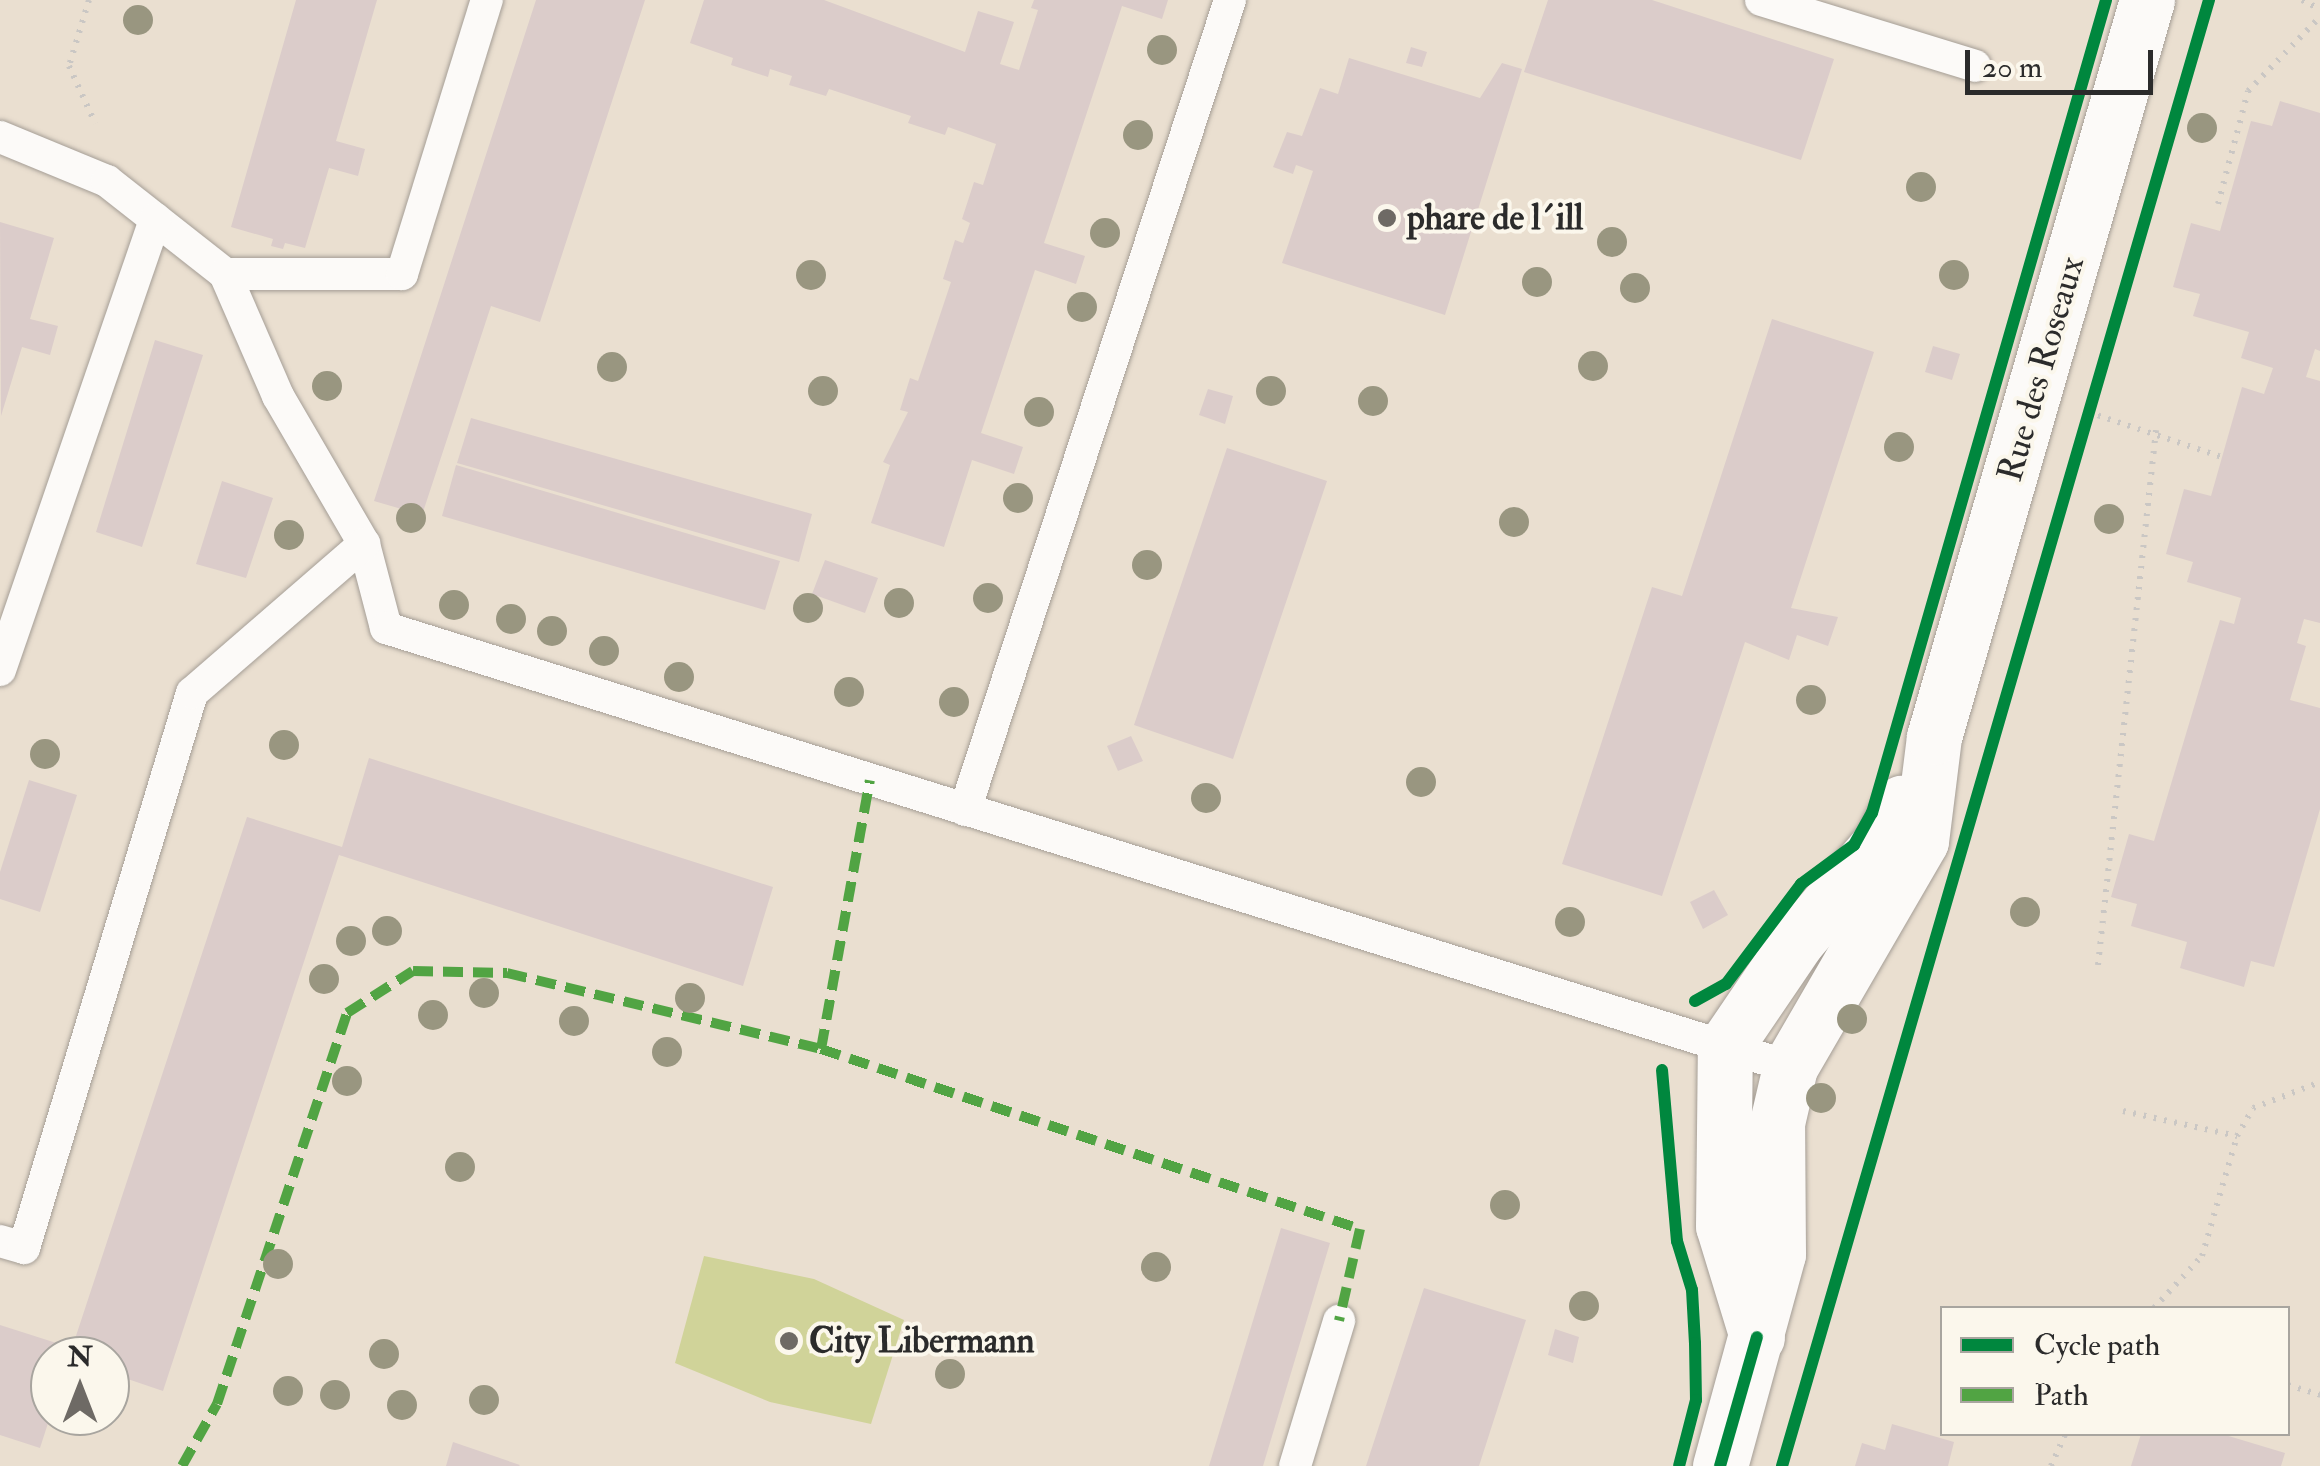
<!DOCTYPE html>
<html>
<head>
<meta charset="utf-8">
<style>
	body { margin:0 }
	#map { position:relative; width:2320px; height:1466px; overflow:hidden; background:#eadfd0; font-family:"IM FELL Double Pica",serif }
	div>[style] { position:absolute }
	.green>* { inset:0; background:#d0d399 }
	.building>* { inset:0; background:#dbccca }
	.path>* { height:6px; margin-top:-3px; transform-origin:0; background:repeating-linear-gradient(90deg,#cac7c4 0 2.5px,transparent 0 10.5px) }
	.roads { filter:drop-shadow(0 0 2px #a59e96) drop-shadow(0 0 2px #a59e96) }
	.service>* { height:32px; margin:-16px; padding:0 16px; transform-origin:16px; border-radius:16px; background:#fcfaf8 }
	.minor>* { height:55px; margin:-27.5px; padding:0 27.5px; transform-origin:27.5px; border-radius:27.5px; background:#fcfaf8 }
	.quiet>* { height:10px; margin-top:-5px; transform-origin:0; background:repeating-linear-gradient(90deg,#51a443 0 20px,transparent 0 30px) }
	.cycleway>* { height:12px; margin:-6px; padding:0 6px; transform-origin:6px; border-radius:6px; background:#00873e }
	.trees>* { width:30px; height:30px; margin:-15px; border-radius:50%; background:#999680 }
	.dots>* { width:28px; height:28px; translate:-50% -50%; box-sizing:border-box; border:5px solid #fbf7ec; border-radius:50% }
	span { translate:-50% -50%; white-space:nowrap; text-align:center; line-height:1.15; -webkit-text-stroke:8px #fbf7ec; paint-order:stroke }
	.poi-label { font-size:35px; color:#2b2b2b; font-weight:700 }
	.left { translate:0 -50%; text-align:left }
	.street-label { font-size:35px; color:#2b2b2b }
	.legend { position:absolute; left:1940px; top:1306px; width:350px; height:130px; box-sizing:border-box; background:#fbf7ec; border:2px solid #a8a59f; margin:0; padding:12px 18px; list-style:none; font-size:30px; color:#2b2b2b }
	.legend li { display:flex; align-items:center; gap:20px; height:50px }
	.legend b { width:50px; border:2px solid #a8a59f }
	.north { position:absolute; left:30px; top:1336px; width:100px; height:100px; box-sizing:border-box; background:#fbf7ec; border:2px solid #a8a59f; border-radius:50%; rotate:0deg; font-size:28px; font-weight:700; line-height:40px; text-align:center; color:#2b2b2b }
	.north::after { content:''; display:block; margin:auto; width:35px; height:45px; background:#6e6a65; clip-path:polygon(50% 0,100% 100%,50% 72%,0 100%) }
	.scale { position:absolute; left:1965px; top:50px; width:188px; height:45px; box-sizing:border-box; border:5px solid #2b2b2b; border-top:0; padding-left:12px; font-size:30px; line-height:35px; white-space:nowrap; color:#2b2b2b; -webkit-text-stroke:8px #fbf7ec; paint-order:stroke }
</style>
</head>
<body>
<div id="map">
	<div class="green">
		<div style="clip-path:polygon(704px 1256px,814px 1279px,904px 1320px,871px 1424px,770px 1402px,675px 1363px)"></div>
	</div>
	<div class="building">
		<div style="clip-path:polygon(296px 0,377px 0,336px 141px,365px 149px,358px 176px,329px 168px,305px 248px,285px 243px,283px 249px,271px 246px,273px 239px,231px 227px)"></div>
		<div style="clip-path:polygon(536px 0,645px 0,540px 322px,491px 306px,422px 515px,374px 501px)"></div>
		<div style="clip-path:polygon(704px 0,824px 0,965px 52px,978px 11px,1014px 22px,1000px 64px,1019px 70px,1038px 10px,1031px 8px,1034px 0,1168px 0,1162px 19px,1122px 6px,1044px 243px,1085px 256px,1076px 284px,1035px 270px,981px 433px,1023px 447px,1014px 474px,972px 460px,944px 547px,871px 523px,890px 465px,883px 462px,908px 412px,900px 410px,910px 378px,918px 381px,951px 282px,943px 279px,955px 240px,963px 243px,970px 223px,962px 219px,974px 182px,983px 185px,996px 144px,948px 127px,945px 135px,908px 123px,911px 116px,829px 89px,826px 96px,789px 85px,792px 76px,770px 69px,768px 77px,731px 65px,733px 58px,690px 43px)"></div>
		<div style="clip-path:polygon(1548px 0,1652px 0,1834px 59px,1801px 160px,1524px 72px)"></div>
		<div style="clip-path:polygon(1411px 47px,1427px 52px,1422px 67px,1406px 63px)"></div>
		<div style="clip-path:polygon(1349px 58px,1480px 98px,1502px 63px,1522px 69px,1445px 315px,1282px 263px,1313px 171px,1296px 165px,1293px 174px,1273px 167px,1287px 132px,1302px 136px,1320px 88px,1338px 94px)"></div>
		<div style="clip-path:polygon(2280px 101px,2320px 113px,2320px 351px,2315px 349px,2306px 377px,2320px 381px,2320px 623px,2304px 619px,2297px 643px,2306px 646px,2290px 700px,2320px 708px,2320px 809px,2274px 967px,2251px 961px,2244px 987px,2180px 968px,2187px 942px,2131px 926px,2137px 904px,2111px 897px,2129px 834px,2154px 841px,2220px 620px,2234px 624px,2241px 598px,2187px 582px,2193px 562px,2166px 554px,2184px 489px,2211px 496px,2242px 387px,2264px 394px,2273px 368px,2241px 358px,2249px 332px,2193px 316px,2200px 294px,2173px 287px,2191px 223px,2220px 231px,2251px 121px,2272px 126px)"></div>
		<div style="clip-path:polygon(0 222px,54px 238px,30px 319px,58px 326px,50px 355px,22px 347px,1px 416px)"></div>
		<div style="clip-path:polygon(1772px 319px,1874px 352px,1791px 608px,1838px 617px,1828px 646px,1797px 635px,1789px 660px,1745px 642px,1662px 896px,1562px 864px,1652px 587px,1682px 596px)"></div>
		<div style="clip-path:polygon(155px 340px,203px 355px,142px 547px,96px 532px)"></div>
		<div style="clip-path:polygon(1933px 346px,1960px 354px,1952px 380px,1925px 372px)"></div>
		<div style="clip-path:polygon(1208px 389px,1233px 396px,1225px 424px,1199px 415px)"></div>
		<div style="clip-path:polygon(471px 418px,812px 514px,799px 562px,457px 463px)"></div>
		<div style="clip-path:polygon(1227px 448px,1327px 481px,1233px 759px,1134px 725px)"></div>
		<div style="clip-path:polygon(456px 465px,780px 561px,765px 610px,442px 516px)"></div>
		<div style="clip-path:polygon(222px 481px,273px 498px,246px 578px,196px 564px)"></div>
		<div style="clip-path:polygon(825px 560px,878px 578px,865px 613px,812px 594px)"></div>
		<div style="clip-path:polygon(1131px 736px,1143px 761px,1118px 771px,1107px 746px)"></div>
		<div style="clip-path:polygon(369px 758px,773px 887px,743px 986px,339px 855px,163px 1391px,110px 1373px,110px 1356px,50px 1356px,50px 1417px,40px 1448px,0 1435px,0 1325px,72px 1348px,247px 817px,342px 847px)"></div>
		<div style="clip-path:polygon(29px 780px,77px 795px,40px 912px,0 899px,0 872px)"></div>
		<div style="clip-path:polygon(1714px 890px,1728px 915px,1703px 929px,1690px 902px)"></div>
		<div style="clip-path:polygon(1281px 1228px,1330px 1243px,1263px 1466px,1209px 1466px)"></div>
		<div style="clip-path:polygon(1424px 1288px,1526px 1320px,1507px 1379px,1479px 1466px,1366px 1466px)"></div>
		<div style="clip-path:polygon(1555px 1329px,1579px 1337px,1573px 1363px,1548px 1355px)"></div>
		<div style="clip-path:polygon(1892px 1424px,1954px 1442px,1948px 1466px,1855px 1466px,1862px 1443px,1885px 1450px)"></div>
		<div style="clip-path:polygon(2141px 1434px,2222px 1434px,2285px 1453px,2281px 1466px,2131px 1466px)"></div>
		<div style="clip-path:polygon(453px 1442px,520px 1465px,519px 1466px,446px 1466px)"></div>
	</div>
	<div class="path">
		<div style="left:89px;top:0;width:69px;rotate:106.9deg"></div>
		<div style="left:69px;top:66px;width:63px;rotate:65.5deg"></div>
		<div style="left:2302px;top:0;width:20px;rotate:27deg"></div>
		<div style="left:2218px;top:204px;width:117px;rotate:-75.1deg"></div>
		<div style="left:2248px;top:91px;width:103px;rotate:-45.8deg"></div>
		<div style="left:2088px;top:412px;width:141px;rotate:18.6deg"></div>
		<div style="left:2098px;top:965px;width:538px;rotate:-83.81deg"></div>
		<div style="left:2123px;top:1111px;width:117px;rotate:12.4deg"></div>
		<div style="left:2154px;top:1308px;width:71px;rotate:-47.3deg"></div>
		<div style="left:2202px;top:1256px;width:125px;rotate:-73.7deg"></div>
		<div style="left:2237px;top:1136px;width:32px;rotate:-60deg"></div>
		<div style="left:2253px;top:1108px;width:72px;rotate:-21.2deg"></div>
		<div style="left:2288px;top:1385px;width:34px;rotate:17deg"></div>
		<div style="left:2051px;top:1466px;width:35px;rotate:-66deg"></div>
	</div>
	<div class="roads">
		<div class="service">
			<div style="left:1761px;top:0;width:224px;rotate:17.1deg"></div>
			<div style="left:0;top:137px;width:116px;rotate:22.4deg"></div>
			<div style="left:107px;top:181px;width:150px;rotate:38.2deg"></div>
			<div style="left:225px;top:274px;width:133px;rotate:66.5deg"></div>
			<div style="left:278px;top:396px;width:171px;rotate:59.8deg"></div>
			<div style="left:364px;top:544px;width:87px;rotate:75.3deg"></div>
			<div style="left:386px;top:628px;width:1471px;rotate:17.36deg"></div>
			<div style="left:225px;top:274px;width:177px"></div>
			<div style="left:402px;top:274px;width:287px;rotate:-72.8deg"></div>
			<div style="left:0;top:670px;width:477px;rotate:-71deg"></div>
			<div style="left:965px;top:810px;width:852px;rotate:-71.88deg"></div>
			<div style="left:0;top:1241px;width:25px;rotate:16deg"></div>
			<div style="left:24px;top:1248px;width:580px;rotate:-73.16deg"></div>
			<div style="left:192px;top:693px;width:228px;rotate:-40.9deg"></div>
			<div style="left:1295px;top:1466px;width:152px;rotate:-73.1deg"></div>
		</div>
		<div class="minor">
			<div style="left:1757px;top:1337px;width:116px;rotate:-107deg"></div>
			<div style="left:1723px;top:1226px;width:179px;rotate:-89.4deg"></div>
			<div style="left:1725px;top:1047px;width:128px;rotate:-55.8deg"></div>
			<div style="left:1797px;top:941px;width:130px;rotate:-49.7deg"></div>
			<div style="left:1881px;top:842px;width:44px;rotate:-62.9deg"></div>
			<div style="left:1720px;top:1466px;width:220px;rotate:-74.7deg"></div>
			<div style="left:1778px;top:1254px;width:131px;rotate:-90.4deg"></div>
			<div style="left:1777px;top:1123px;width:57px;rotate:-76.9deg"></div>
			<div style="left:1790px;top:1067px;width:261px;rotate:-59.9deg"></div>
			<div style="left:1921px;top:841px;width:105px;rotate:-82.9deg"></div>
			<div style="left:1934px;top:737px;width:767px;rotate:-73.88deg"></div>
		</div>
	</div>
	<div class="quiet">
		<div style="left:821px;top:1049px;width:273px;rotate:-79.7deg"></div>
		<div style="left:182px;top:1466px;width:71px;rotate:-60.6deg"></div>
		<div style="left:217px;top:1404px;width:412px;rotate:-71.6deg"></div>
		<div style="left:347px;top:1013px;width:78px;rotate:-32.5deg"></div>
		<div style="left:413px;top:971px;width:94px;rotate:1.2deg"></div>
		<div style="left:507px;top:973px;width:323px;rotate:13.6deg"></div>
		<div style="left:821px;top:1049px;width:568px;rotate:18.47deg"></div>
		<div style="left:1360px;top:1229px;width:94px;rotate:102.9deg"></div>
	</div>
	<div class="cycleway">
		<div style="left:1695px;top:1001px;width:35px;rotate:-29deg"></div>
		<div style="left:1726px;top:984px;width:125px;rotate:-53.1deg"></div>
		<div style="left:1801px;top:884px;width:66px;rotate:-36.3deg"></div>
		<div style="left:1854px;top:845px;width:37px;rotate:-61deg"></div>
		<div style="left:1872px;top:813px;width:846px;rotate:-73.94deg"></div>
		<div style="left:1662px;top:1070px;width:172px;rotate:85deg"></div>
		<div style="left:1677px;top:1241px;width:51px;rotate:73deg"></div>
		<div style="left:1692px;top:1290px;width:53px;rotate:86.8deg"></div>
		<div style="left:1695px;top:1343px;width:57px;rotate:89deg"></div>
		<div style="left:1696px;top:1400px;width:68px;rotate:104.4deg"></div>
		<div style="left:1720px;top:1466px;width:134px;rotate:-74deg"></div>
		<div style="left:1782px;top:1466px;width:1527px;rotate:-73.76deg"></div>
	</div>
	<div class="trees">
		<div style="left:138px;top:20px"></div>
		<div style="left:1162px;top:50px"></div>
		<div style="left:2202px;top:128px"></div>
		<div style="left:1138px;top:135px"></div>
		<div style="left:1921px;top:187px"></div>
		<div style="left:1105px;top:233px"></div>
		<div style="left:1612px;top:242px"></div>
		<div style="left:811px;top:275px"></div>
		<div style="left:1954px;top:275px"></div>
		<div style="left:1537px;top:282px"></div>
		<div style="left:1635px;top:288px"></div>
		<div style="left:1082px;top:307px"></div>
		<div style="left:1593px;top:366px"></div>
		<div style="left:612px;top:367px"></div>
		<div style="left:327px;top:386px"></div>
		<div style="left:823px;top:391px"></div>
		<div style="left:1271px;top:391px"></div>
		<div style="left:1373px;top:401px"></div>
		<div style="left:1039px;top:412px"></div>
		<div style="left:1899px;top:447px"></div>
		<div style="left:1018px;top:498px"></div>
		<div style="left:411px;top:518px"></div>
		<div style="left:2109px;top:519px"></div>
		<div style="left:1514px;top:522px"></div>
		<div style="left:289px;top:535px"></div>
		<div style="left:1147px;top:565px"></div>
		<div style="left:988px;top:598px"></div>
		<div style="left:899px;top:603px"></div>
		<div style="left:454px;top:605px"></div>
		<div style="left:808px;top:608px"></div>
		<div style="left:511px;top:619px"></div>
		<div style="left:552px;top:631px"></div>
		<div style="left:604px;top:651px"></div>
		<div style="left:679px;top:677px"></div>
		<div style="left:849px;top:692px"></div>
		<div style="left:1811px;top:700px"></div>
		<div style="left:954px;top:702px"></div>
		<div style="left:284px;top:745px"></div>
		<div style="left:45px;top:754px"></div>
		<div style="left:1421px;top:782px"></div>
		<div style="left:1206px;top:798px"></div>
		<div style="left:2025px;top:912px"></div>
		<div style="left:1570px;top:922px"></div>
		<div style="left:387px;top:931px"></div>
		<div style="left:351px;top:941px"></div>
		<div style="left:324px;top:979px"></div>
		<div style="left:484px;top:993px"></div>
		<div style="left:690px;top:998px"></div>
		<div style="left:433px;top:1015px"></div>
		<div style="left:1852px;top:1019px"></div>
		<div style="left:574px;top:1021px"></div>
		<div style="left:667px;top:1052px"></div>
		<div style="left:347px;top:1081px"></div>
		<div style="left:1821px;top:1098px"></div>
		<div style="left:460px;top:1167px"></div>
		<div style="left:1505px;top:1205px"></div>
		<div style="left:278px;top:1264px"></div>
		<div style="left:1156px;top:1267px"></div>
		<div style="left:1584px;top:1306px"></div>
		<div style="left:384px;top:1354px"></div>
		<div style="left:950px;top:1374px"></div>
		<div style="left:288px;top:1391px"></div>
		<div style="left:335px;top:1395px"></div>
		<div style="left:484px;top:1400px"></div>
		<div style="left:402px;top:1405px"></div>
	</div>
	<div class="dots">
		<div style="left:1387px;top:218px;background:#6e6a65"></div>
		<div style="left:789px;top:1341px;background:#6e6a65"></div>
	</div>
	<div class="poi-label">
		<span class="left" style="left:1407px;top:218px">phare de l´ill</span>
		<span class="left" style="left:809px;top:1341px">City Libermann</span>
	</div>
	<div class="street-label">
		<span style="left:2041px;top:369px;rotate:-74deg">Rue des Roseaux</span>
	</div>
	<ul class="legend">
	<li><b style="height:12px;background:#00873e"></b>Cycle path</li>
	<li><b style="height:12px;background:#51a443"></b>Path</li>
	</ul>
	<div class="north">N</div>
	<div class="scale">20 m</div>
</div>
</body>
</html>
